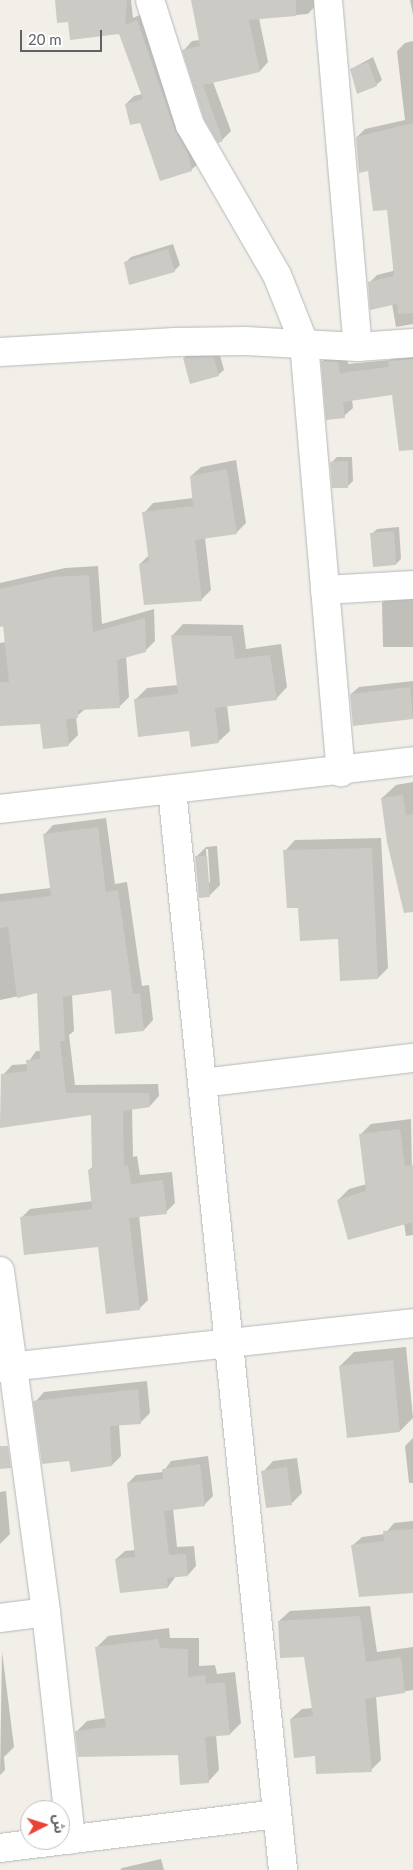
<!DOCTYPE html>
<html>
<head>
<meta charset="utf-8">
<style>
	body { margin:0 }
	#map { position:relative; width:413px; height:1870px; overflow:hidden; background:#f1efe8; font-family:Lato,"Noto Sans Arabic",sans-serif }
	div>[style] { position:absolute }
	.shadow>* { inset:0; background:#0003 }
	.building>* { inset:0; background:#cccac5 }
	.roads { filter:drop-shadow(0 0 1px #b5b8bc) drop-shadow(0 0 1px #b5b8bc) }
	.street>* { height:28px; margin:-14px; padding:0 14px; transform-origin:14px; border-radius:14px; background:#fff }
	span { translate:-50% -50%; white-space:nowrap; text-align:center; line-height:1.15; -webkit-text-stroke:4px #fff; paint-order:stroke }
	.north { position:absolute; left:20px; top:1800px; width:50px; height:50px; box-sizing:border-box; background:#fff; border:1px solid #bfc1c3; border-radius:50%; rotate:85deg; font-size:14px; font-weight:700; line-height:20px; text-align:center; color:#5f6368 }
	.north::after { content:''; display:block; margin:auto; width:18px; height:22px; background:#ea4335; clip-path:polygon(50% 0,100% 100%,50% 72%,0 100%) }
	.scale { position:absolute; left:20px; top:30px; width:82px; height:22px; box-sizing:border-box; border:2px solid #5f6368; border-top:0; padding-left:6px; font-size:15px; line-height:18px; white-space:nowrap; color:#5f6368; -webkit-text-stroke:4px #fff; paint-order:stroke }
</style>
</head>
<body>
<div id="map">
	<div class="shadow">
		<div style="clip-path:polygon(56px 0,131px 0,133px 18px,144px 13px,199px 163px,191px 170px,126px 104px,134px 96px,142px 94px,120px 33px,69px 20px)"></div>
		<div style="clip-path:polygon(192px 0,316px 0,316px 5px,308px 14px,259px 18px,268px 62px,260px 71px,213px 82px,231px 131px,222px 140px,184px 50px,192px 41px,200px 40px)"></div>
		<div style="clip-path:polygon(410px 0,413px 0,413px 15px)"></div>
		<div style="clip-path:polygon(413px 41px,413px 324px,396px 327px,392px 304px,369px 283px,377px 275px,393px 271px,394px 265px,388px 208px,357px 137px,365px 129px,405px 120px,397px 51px,405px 43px)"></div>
		<div style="clip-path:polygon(373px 57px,382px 80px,376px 85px,351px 69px)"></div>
		<div style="clip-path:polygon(173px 244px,180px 265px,174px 271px,126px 262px,131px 257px)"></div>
		<div style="clip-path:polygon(413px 350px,413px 425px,393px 394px,352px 400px,353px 408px,344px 416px,323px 361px,331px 352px,347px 353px,348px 364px,390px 360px,398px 352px)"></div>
		<div style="clip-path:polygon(219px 352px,224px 370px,218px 375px,190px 383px,184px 358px,189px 353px)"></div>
		<div style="clip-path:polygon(337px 457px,352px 457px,353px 481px,348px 486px,331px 463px)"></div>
		<div style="clip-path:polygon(236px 460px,246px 523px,236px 533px,205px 538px,211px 590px,201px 600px,140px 564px,149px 555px,144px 513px,153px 503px,193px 498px,191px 476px,201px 467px)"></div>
		<div style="clip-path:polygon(399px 527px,401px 559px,396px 564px,374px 565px,372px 534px,377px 529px)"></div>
		<div style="clip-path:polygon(98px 566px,102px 624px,154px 609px,155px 641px,145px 651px,126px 656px,129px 697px,120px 706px,85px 709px,76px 717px,78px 735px,69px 744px,41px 723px,0 725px,0 643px,31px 637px,0 612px,0 583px,65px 568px)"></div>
		<div style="clip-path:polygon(413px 590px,413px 647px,383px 647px,382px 603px,393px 591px)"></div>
		<div style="clip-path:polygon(183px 624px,243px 625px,246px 649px,281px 644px,287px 687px,276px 699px,227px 705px,230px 731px,218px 742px,135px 700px,147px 688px,178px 685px,172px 636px)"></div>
		<div style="clip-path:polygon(413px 681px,413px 718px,354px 725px,351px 694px,359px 687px)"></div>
		<div style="clip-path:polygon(413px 782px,413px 868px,382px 798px,396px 785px)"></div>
		<div style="clip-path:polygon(106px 818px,115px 884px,127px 882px,142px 986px,149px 985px,153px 1020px,144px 1030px,112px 989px,72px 995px,74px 1031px,69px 1035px,75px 1085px,158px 1084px,159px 1096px,150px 1106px,132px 1108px,133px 1157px,137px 1156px,140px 1175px,172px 1172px,175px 1203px,166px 1212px,139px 1215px,148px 1300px,139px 1309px,99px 1245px,21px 1218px,30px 1209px,93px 1201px,89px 1170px,93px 1166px,92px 1114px,0 1126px,3px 1075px,12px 1065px,27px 1064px,36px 1051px,41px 1051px,38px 992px,0 1000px,0 894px,51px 888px,44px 835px,53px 825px)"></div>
		<div style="clip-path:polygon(381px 838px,388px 968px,378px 978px,340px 938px,299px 906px,285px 851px,295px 840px)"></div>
		<div style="clip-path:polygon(evenodd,217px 846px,220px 885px,209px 896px,196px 857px,206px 847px,217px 846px,206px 849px,208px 849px,210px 882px,208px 883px,206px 849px)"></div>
		<div style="clip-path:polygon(411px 1119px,413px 1235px,406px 1236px,404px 1223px,338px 1200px,349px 1189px,367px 1184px,360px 1135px,371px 1124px)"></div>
		<div style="clip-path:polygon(406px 1347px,413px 1418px,400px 1431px,340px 1366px,354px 1352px)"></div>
		<div style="clip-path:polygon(147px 1381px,150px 1413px,141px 1422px,119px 1424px,121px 1456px,112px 1465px,70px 1459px,35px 1402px,44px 1392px)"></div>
		<div style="clip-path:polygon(413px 1438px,413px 1483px,409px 1483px,405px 1446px)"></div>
		<div style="clip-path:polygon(208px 1456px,213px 1496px,204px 1505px,173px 1508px,177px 1547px,194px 1546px,196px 1566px,188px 1575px,176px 1576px,168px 1587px,116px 1559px,125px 1551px,136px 1550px,128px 1483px,136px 1475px,163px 1472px,171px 1461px)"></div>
		<div style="clip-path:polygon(297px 1458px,302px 1493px,292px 1503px,263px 1472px,273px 1461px)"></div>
		<div style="clip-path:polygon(6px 1491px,10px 1534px,0 1544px,0 1492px)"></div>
		<div style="clip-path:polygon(413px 1521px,413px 1591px,352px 1546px,362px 1537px,385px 1534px,394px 1523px)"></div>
		<div style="clip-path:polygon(370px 1606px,377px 1652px,413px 1647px,413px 1690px,376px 1696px,381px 1760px,371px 1770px,316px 1754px,291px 1719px,302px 1709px,313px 1708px,306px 1656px,279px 1621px,290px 1611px)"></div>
		<div style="clip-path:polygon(169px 1628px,170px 1638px,199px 1638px,199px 1666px,215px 1665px,217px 1674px,235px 1672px,241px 1723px,230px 1734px,216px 1735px,219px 1770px,208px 1782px,179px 1754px,76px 1732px,87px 1721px,106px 1718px,97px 1647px,108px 1636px)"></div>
		<div style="clip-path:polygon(2px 1651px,14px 1747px,4px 1757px,5px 1770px,0 1775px)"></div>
		<div style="clip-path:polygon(161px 1859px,164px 1870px,120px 1870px,122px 1868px)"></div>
	</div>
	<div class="building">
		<div style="clip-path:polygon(55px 0,127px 0,125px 25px,137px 20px,175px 130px,188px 153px,192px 171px,160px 181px,140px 123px,130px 125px,125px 104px,143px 99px,119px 34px,70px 40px,68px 22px,57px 23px)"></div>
		<div style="clip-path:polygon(191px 0,296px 0,296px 16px,249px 20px,260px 72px,203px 85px,223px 141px,218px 143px,204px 119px,182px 50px,200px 46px)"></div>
		<div style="clip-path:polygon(368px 62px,377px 86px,357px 94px,350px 69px)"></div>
		<div style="clip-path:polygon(413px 123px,413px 313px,398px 314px,397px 304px,370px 310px,368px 282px,394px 276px,387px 210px,373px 211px,368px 171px,359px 173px,356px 137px)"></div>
		<div style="clip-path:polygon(168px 249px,175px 272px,129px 285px,124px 262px)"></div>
		<div style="clip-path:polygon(214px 357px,219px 376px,190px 384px,183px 358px)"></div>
		<div style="clip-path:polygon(413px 359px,413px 450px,399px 451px,392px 395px,343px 402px,345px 418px,326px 420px,321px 361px,338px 362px,340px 373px,389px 367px,388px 361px)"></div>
		<div style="clip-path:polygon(348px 461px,348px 488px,332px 488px,330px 462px)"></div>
		<div style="clip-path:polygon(227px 469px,237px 534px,195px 540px,202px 601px,144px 605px,139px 564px,149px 562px,142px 512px,193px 506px,190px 476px)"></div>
		<div style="clip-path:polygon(394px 531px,396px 565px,373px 567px,370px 533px)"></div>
		<div style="clip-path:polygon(89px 575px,93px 632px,145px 618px,146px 652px,117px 660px,120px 708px,78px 710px,78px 718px,66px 719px,69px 746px,43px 749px,40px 724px,0 726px,0 682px,9px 682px,3px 626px,0 627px,0 589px,54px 577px)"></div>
		<div style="clip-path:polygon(171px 635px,232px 636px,235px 659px,270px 655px,277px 700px,215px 708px,219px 743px,191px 747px,189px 731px,138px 737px,134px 699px,178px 694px)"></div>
		<div style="clip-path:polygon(410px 687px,413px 719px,353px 726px,350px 694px)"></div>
		<div style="clip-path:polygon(403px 795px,406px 815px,413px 814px,413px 912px,404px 913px,387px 842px,381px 798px)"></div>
		<div style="clip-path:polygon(98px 827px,106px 892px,118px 890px,133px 994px,140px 993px,144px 1031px,115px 1034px,111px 990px,63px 997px,65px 1041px,60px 1041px,66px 1093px,149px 1093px,150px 1107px,123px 1111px,124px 1166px,128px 1165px,131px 1184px,163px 1180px,167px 1214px,129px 1218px,140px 1310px,106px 1314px,98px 1247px,24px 1255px,20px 1217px,92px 1209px,88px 1170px,92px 1169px,91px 1115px,0 1128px,1px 1074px,27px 1071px,26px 1060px,40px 1059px,37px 993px,17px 998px,8px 927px,0 928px,0 902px,51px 896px,43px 834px)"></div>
		<div style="clip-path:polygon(372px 848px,378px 979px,340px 981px,338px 939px,300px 941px,298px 908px,287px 908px,283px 850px)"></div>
		<div style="clip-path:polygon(195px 856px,207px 856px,210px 897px,199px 898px)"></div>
		<div style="clip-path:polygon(400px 1129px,405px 1166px,413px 1165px,413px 1222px,348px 1240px,337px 1200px,366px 1191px,359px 1134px)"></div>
		<div style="clip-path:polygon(393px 1360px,400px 1432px,347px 1438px,339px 1366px)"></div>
		<div style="clip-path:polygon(138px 1389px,141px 1424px,110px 1426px,112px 1466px,71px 1472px,69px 1461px,42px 1464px,33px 1401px)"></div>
		<div style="clip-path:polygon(0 1446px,8px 1446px,11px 1468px,0 1469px)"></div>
		<div style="clip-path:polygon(200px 1464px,205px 1506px,164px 1511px,169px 1555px,186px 1554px,188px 1576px,167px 1578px,168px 1588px,120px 1593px,115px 1559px,135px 1557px,127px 1483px,163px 1479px,162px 1469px)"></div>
		<div style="clip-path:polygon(287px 1467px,292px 1505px,266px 1508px,261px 1471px)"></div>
		<div style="clip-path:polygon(413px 1529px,413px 1593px,359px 1597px,351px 1545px,384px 1541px,383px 1531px)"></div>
		<div style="clip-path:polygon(360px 1616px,366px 1662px,401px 1657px,405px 1693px,365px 1699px,372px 1772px,316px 1774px,315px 1756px,294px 1758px,290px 1719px,313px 1716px,304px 1657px,280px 1658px,278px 1621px)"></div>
		<div style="clip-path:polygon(158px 1639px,160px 1648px,188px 1649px,188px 1677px,205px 1675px,206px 1684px,225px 1682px,230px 1735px,205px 1737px,209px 1783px,180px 1785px,178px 1755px,78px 1757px,75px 1731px,106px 1727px,95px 1647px)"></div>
	</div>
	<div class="roads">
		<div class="street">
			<div style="left:150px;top:0;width:131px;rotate:72.3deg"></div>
			<div style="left:190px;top:125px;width:173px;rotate:59.9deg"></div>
			<div style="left:277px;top:275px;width:73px;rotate:68.3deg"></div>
			<div style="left:304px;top:343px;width:431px;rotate:85.1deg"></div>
			<div style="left:328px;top:0;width:348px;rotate:85.1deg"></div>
			<div style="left:0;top:352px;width:175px;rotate:-3.3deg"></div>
			<div style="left:175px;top:342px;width:70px;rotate:-0.8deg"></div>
			<div style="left:245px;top:341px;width:113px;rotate:3deg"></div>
			<div style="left:358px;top:347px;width:55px;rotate:-4.2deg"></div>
			<div style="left:325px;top:590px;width:88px;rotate:-3.3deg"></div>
			<div style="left:172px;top:790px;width:1086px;rotate:84.13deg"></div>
			<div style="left:0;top:809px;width:416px;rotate:-6.6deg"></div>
			<div style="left:202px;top:1083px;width:212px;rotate:-6.8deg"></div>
			<div style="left:0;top:1271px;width:344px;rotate:82.3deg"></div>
			<div style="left:46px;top:1612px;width:229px;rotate:83.7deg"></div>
			<div style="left:0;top:1368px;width:415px;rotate:-6.2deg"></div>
			<div style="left:0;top:1618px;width:46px;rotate:-7.4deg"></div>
			<div style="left:0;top:1848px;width:277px;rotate:-7deg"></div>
		</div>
	</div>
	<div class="north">ش</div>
	<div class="scale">20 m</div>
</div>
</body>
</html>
